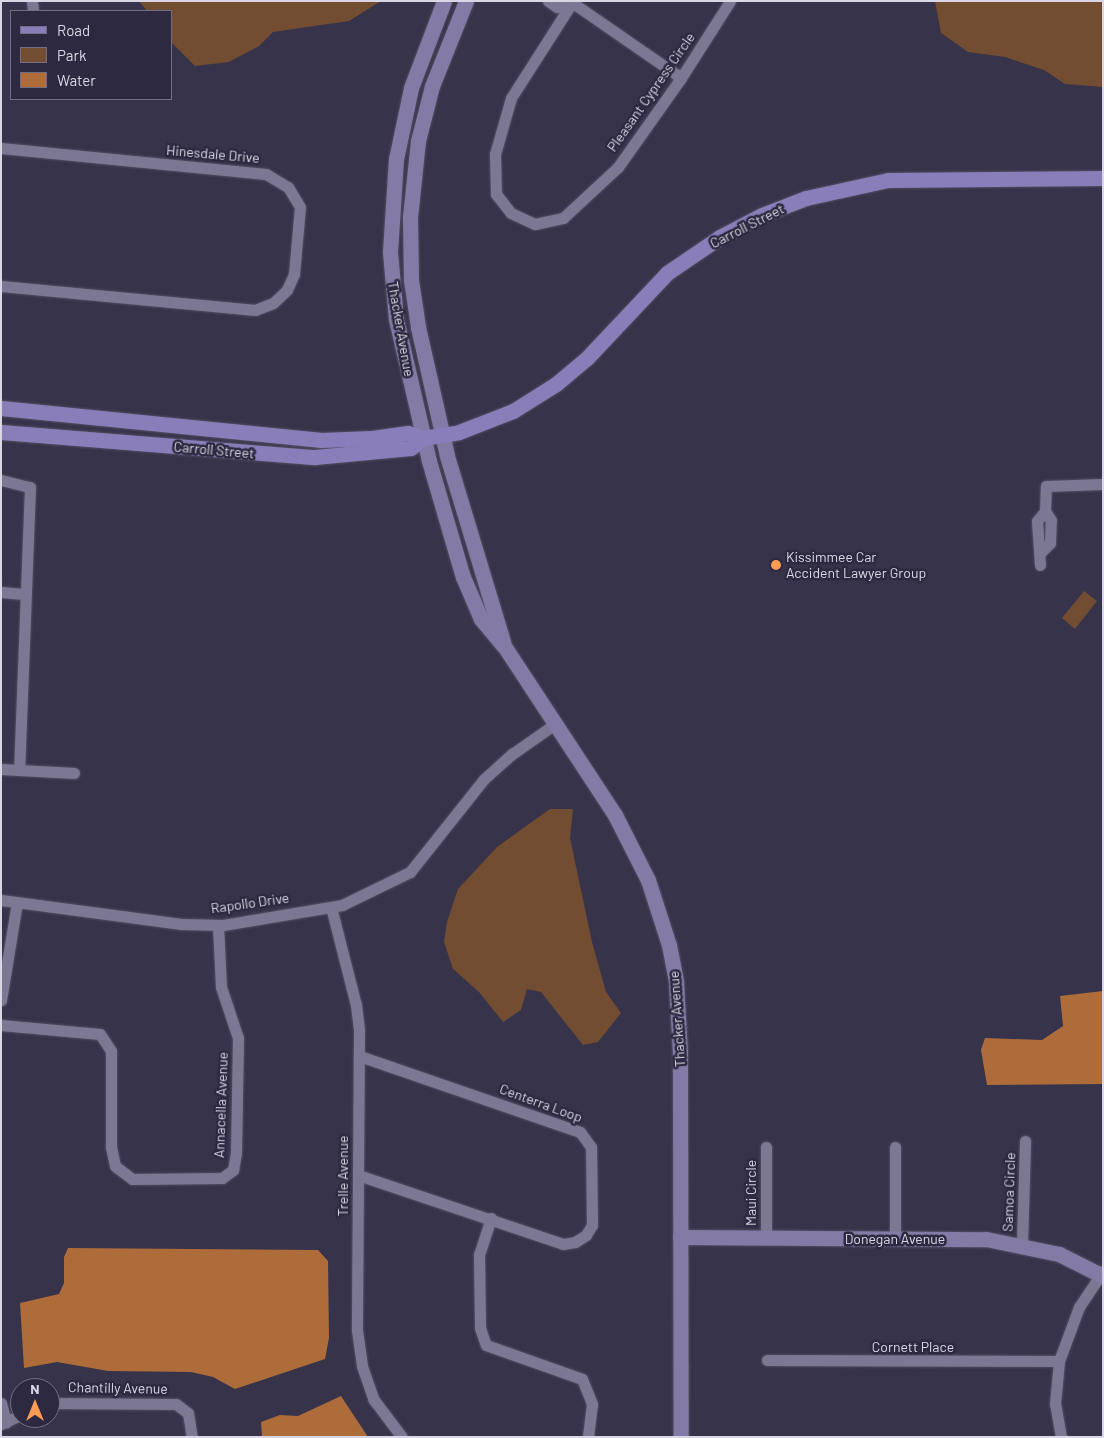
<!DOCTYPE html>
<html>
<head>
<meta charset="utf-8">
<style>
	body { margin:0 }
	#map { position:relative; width:1104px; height:1438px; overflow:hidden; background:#37334b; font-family:Barlow,sans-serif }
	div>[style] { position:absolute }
	.green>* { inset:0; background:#734d31 }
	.water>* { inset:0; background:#ae6c3b }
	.roads { filter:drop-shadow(0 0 1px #535063) drop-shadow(0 0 1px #535063) }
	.street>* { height:11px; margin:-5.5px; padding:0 5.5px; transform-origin:5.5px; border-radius:5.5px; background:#7c7893 }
	.secondary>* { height:15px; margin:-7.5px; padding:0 7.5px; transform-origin:7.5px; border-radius:7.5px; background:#837ba6 }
	.primary>* { height:15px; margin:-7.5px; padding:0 7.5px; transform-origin:7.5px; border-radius:7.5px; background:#897eb9 }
	.dots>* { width:14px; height:14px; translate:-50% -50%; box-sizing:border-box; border:2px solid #2d2940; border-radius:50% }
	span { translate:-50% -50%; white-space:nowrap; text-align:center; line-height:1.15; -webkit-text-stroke:5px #2d2940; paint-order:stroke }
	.street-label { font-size:14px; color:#d9d7e6 }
	.poi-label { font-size:14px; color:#d9d7e6 }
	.left { translate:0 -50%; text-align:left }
	.frame { position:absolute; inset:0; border:2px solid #d9d7e6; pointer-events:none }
	.legend { position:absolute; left:10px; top:10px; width:162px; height:90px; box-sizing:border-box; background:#2d2940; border:1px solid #726f82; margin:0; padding:6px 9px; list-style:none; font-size:15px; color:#d9d7e6 }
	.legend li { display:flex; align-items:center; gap:10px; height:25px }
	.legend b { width:25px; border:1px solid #726f82 }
	.north { position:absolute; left:10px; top:1378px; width:50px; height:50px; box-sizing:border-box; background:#2d2940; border:1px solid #726f82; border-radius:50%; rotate:0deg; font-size:14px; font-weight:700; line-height:20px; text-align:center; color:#d9d7e6 }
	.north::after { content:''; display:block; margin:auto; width:18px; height:22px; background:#fd9d54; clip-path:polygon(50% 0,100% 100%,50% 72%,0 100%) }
</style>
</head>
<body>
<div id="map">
	<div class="green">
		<div style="clip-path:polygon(139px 1px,381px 1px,349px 21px,273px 32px,259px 46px,229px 62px,195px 66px,171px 42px,171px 11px,147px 11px)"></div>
		<div style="clip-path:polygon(935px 1px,1103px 1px,1103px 87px,1065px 84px,1044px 70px,1005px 57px,968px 52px,941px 33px)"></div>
		<div style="clip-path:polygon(1084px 591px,1097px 601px,1075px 629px,1062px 618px)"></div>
		<div style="clip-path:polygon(550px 809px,573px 809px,570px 838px,592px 942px,606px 992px,621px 1013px,598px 1042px,583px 1045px,541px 992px,527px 989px,521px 1010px,503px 1022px,479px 992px,453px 969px,444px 942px,447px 922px,458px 889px,497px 847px)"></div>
	</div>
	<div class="water">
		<div style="clip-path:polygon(1103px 991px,1103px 1084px,987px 1085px,981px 1050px,985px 1038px,1042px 1040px,1063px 1026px,1060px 996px)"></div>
		<div style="clip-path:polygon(68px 1248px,318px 1250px,328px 1261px,329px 1338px,325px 1359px,235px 1389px,213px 1377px,191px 1372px,108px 1371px,57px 1362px,24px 1368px,20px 1303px,59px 1294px,64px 1283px,64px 1257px)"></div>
		<div style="clip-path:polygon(341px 1396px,368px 1437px,262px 1437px,261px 1422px,280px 1415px,298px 1416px)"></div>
	</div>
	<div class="roads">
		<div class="street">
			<div style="left:32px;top:1px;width:10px;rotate:84deg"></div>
			<div style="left:548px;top:1px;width:11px;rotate:34deg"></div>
			<div style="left:557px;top:7px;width:14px;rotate:-12deg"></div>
			<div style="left:570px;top:1px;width:135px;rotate:34.7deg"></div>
			<div style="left:573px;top:1px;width:115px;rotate:122.6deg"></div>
			<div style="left:511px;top:98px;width:58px;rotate:105.9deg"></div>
			<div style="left:495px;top:154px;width:40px;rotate:88.6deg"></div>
			<div style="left:496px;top:194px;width:24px;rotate:52deg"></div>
			<div style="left:511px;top:213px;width:26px;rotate:25deg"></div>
			<div style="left:535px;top:224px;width:29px;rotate:-12deg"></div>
			<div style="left:563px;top:218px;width:75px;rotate:-42.8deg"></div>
			<div style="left:618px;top:167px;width:109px;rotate:-54.7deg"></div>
			<div style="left:681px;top:78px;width:91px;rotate:-57.5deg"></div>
			<div style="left:1px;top:148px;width:266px;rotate:5.6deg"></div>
			<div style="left:266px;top:174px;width:26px;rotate:31deg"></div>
			<div style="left:288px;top:187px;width:23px;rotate:59deg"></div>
			<div style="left:300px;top:207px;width:67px;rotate:95.1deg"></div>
			<div style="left:294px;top:274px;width:17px;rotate:114deg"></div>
			<div style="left:287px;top:290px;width:19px;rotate:137deg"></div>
			<div style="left:273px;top:303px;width:19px;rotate:159deg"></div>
			<div style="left:255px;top:310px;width:255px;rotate:-174.6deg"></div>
			<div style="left:1px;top:480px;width:30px;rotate:14deg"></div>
			<div style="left:30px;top:487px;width:283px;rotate:92.2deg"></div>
			<div style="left:1042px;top:551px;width:11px;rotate:-45deg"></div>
			<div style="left:1050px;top:543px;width:23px;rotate:-88deg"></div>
			<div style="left:1051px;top:520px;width:11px;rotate:-124deg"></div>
			<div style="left:1040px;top:565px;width:44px;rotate:-93.9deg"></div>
			<div style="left:1037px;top:521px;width:13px;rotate:-51deg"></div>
			<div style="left:1045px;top:511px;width:25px;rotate:-88deg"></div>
			<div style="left:1046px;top:486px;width:57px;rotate:-2deg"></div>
			<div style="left:1px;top:592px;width:25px;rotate:5deg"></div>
			<div style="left:1px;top:769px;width:73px;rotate:3.1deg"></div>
			<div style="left:1px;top:900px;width:182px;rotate:7.6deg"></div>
			<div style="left:181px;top:924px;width:42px;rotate:1.4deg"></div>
			<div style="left:223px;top:925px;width:121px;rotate:-9.5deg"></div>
			<div style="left:342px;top:905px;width:76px;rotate:-25.9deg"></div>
			<div style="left:410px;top:872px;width:119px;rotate:-51.5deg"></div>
			<div style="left:484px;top:779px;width:38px;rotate:-42deg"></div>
			<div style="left:512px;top:754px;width:52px;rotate:-34.9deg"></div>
			<div style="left:331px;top:907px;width:101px;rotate:75.7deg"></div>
			<div style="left:356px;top:1005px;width:25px;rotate:83deg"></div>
			<div style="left:359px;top:1030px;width:300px;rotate:90.4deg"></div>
			<div style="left:357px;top:1330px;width:36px;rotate:82deg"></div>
			<div style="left:362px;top:1366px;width:36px;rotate:71deg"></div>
			<div style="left:374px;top:1400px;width:46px;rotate:52.9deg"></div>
			<div style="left:1px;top:1000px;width:99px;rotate:-80.7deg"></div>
			<div style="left:1px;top:1025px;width:99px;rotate:5.2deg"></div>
			<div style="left:100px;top:1034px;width:20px;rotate:57deg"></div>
			<div style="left:111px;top:1051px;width:96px;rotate:90deg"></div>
			<div style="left:111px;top:1147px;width:19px;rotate:78deg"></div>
			<div style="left:115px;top:1166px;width:21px;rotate:37deg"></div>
			<div style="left:132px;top:1179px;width:90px;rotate:-0.6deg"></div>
			<div style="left:222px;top:1178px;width:14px;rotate:-36deg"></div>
			<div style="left:233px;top:1170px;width:17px;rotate:-80deg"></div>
			<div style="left:236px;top:1153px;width:115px;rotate:-89deg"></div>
			<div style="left:238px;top:1038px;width:54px;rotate:-108.4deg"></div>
			<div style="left:221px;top:987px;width:62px;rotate:-92.8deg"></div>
			<div style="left:766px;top:1147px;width:91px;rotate:90deg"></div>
			<div style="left:358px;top:1175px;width:216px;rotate:18.6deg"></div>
			<div style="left:563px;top:1244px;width:12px;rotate:-9deg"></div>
			<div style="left:575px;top:1242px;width:13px;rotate:-32deg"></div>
			<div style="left:586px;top:1235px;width:12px;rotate:-59deg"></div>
			<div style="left:592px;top:1225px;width:78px;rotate:-90.7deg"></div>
			<div style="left:591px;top:1147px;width:19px;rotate:-126deg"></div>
			<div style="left:580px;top:1132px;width:234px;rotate:-161deg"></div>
			<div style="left:491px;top:1218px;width:38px;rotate:108deg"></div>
			<div style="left:479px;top:1254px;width:74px;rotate:89.2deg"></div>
			<div style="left:480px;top:1328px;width:18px;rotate:71deg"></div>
			<div style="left:486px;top:1345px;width:102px;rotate:19.5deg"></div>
			<div style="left:582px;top:1379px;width:27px;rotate:68deg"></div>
			<div style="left:592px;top:1404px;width:33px;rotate:97deg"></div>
			<div style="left:895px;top:1239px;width:92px;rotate:-90deg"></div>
			<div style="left:1022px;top:1244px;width:103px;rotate:-88.3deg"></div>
			<div style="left:767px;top:1360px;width:292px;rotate:0.2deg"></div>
			<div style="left:1px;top:1403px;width:20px;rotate:75deg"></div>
			<div style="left:50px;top:1403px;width:126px;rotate:0.5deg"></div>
			<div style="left:176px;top:1404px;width:15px;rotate:37deg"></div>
			<div style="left:188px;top:1413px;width:24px;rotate:81deg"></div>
			<div style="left:1px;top:1424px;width:21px;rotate:-25deg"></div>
			<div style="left:1061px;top:1437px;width:34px;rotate:-100deg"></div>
			<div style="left:1055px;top:1404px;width:43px;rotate:-84.7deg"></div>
			<div style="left:1059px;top:1361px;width:58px;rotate:-69.7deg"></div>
			<div style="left:1079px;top:1307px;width:43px;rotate:-56.3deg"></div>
		</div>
		<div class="secondary">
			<div style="left:444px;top:1px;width:93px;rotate:110.8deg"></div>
			<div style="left:411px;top:88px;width:73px;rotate:101.9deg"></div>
			<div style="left:396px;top:159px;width:93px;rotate:93.7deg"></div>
			<div style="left:390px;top:252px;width:67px;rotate:84.9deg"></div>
			<div style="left:396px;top:319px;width:146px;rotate:76.9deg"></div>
			<div style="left:429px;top:461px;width:121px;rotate:73.7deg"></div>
			<div style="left:463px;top:577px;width:46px;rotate:66.8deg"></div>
			<div style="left:481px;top:619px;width:35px;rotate:50deg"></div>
			<div style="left:504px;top:646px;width:202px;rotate:56.7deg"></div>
			<div style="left:615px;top:815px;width:73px;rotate:63.1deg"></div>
			<div style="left:648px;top:880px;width:68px;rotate:72.1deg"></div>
			<div style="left:669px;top:945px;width:38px;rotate:79deg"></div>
			<div style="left:676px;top:982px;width:72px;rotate:86.8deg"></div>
			<div style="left:680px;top:1054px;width:383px;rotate:89.9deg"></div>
			<div style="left:466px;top:1px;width:92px;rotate:111.8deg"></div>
			<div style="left:432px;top:86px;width:57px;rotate:104.3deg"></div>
			<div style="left:418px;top:141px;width:76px;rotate:96deg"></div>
			<div style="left:410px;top:217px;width:63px;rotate:89.1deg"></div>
			<div style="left:411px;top:280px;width:48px;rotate:81.5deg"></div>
			<div style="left:418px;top:327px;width:132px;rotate:77.3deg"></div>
			<div style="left:447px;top:456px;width:194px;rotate:73.2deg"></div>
			<div style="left:680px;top:1237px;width:306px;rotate:0.4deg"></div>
			<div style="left:986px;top:1239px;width:75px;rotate:11.6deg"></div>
			<div style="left:1059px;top:1254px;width:49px;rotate:26.6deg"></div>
		</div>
		<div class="primary">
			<div style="left:1px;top:408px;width:322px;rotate:5.7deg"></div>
			<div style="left:321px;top:440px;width:51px;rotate:-2.2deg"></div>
			<div style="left:372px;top:438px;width:36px;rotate:-8deg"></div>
			<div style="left:408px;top:433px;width:16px;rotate:18deg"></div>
			<div style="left:423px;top:438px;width:36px;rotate:-9deg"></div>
			<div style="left:459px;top:432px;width:58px;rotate:-21.3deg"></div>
			<div style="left:513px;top:411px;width:51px;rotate:-32.1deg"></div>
			<div style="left:556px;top:384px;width:40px;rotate:-40deg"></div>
			<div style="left:587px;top:358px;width:117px;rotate:-46.7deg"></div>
			<div style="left:667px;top:273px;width:64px;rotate:-34.2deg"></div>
			<div style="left:720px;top:237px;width:47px;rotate:-27.6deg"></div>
			<div style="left:762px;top:215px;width:47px;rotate:-21.1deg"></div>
			<div style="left:806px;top:198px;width:84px;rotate:-12.4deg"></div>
			<div style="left:888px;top:180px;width:215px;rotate:-0.5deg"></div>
			<div style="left:1px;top:432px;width:315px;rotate:4.6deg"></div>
			<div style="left:315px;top:457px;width:96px;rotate:-5.4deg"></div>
			<div style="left:411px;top:448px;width:16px;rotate:-40deg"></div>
		</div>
	</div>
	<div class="dots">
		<div style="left:776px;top:565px;background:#fd9d54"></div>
	</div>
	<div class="street-label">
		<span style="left:651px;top:92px;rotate:-55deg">Pleasant Cypress Circle</span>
		<span style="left:213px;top:154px;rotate:5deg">Hinesdale Drive</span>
		<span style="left:747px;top:226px;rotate:-27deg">Carroll Street</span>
		<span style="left:401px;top:329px;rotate:80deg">Thacker Avenue</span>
		<span style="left:214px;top:450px;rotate:5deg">Carroll Street</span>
		<span style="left:250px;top:903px;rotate:-8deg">Rapollo Drive</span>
		<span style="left:677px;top:1019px;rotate:-94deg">Thacker Avenue</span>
		<span style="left:541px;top:1103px;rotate:20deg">Centerra Loop</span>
		<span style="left:221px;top:1105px;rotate:-88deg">Annacella Avenue</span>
		<span style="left:343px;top:1176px;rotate:-90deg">Trelle Avenue</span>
		<span style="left:1009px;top:1192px;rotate:-88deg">Samoa Circle</span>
		<span style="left:751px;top:1193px;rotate:-90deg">Maui Circle</span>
		<span style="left:895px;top:1239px">Donegan Avenue</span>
		<span style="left:913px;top:1347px">Cornett Place</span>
		<span style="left:118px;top:1388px;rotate:1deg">Chantilly Avenue</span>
	</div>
	<div class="poi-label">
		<span class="left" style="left:786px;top:565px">Kissimmee Car<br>Accident Lawyer Group</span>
	</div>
	<div class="frame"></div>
	<ul class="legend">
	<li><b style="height:6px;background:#897eb9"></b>Road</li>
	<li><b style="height:14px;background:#734d31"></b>Park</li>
	<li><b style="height:14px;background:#ae6c3b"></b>Water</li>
	</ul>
	<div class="north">N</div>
</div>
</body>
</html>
